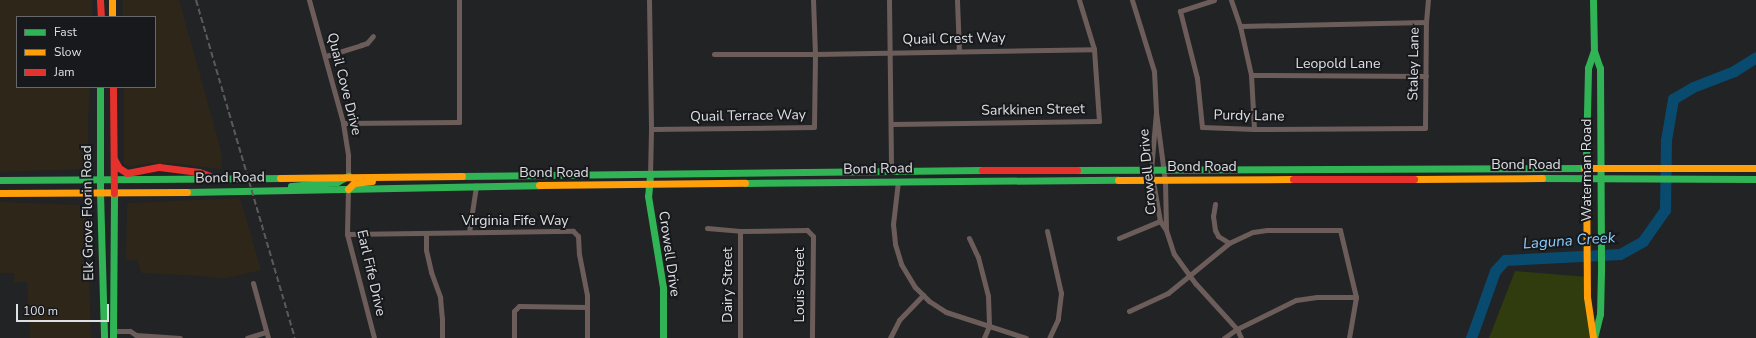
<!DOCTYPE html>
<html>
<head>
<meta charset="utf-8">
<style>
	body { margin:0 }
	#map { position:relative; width:1756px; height:338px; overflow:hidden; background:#212325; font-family:"Nunito Sans",sans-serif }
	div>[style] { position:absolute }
	.commercial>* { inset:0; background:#2f261a }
	.green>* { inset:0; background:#313c0e }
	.river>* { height:11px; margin:-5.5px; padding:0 5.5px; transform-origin:5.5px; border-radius:5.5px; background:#084b6f }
	.street>* { height:5px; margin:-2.5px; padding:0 2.5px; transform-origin:2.5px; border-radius:2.5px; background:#6c5d5b }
	.fast>* { height:7px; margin:-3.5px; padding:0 3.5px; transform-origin:3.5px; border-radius:3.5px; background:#30b455 }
	.slow>* { height:7px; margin:-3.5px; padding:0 3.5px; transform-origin:3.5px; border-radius:3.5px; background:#ff9f0a }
	.jam>* { height:7px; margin:-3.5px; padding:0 3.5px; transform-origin:3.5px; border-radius:3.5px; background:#e5322d }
	.rail>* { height:2px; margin-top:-1px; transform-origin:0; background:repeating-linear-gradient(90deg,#5c5958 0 6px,transparent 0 9px) }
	span { translate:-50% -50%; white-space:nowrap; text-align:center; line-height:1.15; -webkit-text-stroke:4px #17191c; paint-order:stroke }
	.street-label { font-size:14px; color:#dfe0e3 }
	.water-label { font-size:15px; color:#8acefe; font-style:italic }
	.legend { position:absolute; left:16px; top:16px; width:140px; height:72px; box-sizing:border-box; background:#17191c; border:1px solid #67696c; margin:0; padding:5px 7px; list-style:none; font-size:12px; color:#dfe0e3 }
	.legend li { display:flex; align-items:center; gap:8px; height:20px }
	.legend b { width:20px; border:1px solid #67696c }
	.scale { position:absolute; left:16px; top:304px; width:93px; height:18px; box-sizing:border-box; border:2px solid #dfe0e3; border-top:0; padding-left:5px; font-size:12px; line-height:14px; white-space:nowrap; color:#dfe0e3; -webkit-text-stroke:3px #17191c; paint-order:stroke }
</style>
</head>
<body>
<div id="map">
	<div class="commercial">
		<div style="clip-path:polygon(0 0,92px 0,92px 17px,17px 17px,17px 87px,90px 87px,88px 123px,89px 164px,84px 169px,0 172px)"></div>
		<div style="clip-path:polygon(123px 0,179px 0,222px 154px,221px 169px,171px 163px,152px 163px,129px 167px,124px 164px,124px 87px,155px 87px,155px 17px,123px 17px)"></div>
		<div style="clip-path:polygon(240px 198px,261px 270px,221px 279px,203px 276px,141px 273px,138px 260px,126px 260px,127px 206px,129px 203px)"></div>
		<div style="clip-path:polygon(0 202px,80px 205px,85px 206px,87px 210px,91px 338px,30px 338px,27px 282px,14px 282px,14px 273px,0 273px)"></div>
	</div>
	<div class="green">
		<div style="clip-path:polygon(1515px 271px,1587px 277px,1592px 338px,1489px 338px)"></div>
	</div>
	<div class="river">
		<div style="left:1471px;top:338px;width:71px;rotate:-70.3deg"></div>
		<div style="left:1495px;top:271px;width:15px;rotate:-48deg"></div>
		<div style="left:1505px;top:260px;width:115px;rotate:-3deg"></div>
		<div style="left:1620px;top:254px;width:26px;rotate:-29deg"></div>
		<div style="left:1643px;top:241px;width:38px;rotate:-55deg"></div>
		<div style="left:1665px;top:210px;width:70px;rotate:-89.2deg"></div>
		<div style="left:1666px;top:140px;width:42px;rotate:-80.3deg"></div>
		<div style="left:1673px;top:99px;width:23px;rotate:-31deg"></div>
		<div style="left:1693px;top:87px;width:44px;rotate:-21.3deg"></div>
		<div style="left:1734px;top:71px;width:26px;rotate:-32deg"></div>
	</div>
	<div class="street">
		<div style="left:309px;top:0;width:128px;rotate:74.5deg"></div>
		<div style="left:343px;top:123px;width:33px;rotate:81deg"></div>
		<div style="left:348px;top:156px;width:20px;rotate:90deg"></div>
		<div style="left:649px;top:0;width:129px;rotate:89.1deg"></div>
		<div style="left:651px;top:129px;width:46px;rotate:91.2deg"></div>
		<div style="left:889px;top:0;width:171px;rotate:89.3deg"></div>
		<div style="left:957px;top:0;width:51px;rotate:87.8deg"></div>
		<div style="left:1132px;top:0;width:74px;rotate:72.8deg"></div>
		<div style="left:1154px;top:71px;width:41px;rotate:87.2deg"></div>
		<div style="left:1156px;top:112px;width:70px;rotate:82.6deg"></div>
		<div style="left:1165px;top:181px;width:48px;rotate:88.8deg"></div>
		<div style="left:1214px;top:0;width:36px;rotate:162deg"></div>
		<div style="left:1180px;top:11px;width:69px;rotate:75.8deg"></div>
		<div style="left:1197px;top:78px;width:49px;rotate:84.2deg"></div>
		<div style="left:1202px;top:127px;width:52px;rotate:2.2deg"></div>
		<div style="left:1254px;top:129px;width:171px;rotate:-0.3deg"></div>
		<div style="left:1425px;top:128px;width:106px;rotate:-89.5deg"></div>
		<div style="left:1426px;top:22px;width:22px;rotate:-85deg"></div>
		<div style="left:1231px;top:0;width:28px;rotate:71deg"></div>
		<div style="left:1240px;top:26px;width:50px;rotate:77.3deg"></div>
		<div style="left:1251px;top:75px;width:54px;rotate:86.8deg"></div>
		<div style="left:1240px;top:26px;width:186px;rotate:-1.2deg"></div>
		<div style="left:714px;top:54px;width:101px"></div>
		<div style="left:815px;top:54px;width:279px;rotate:-1deg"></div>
		<div style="left:326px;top:56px;width:37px;rotate:-17deg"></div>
		<div style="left:361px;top:45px;width:6px;rotate:-18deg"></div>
		<div style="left:367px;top:43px;width:9px;rotate:-49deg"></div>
		<div style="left:1251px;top:75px;width:175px;rotate:0.3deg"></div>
		<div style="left:1156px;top:112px;width:58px;rotate:94.9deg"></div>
		<div style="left:1151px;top:170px;width:52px;rotate:80deg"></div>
		<div style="left:1160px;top:221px;width:11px;rotate:56deg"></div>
		<div style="left:1166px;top:230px;width:25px;rotate:72deg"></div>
		<div style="left:1174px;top:254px;width:37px;rotate:54deg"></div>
		<div style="left:1196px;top:284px;width:61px;rotate:47.7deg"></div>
		<div style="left:1237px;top:329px;width:10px;rotate:66deg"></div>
		<div style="left:343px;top:123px;width:116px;rotate:-0.5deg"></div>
		<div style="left:459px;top:122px;width:122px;rotate:-90deg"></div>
		<div style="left:891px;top:124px;width:208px;rotate:-0.8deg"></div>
		<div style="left:1099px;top:121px;width:72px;rotate:-94deg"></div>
		<div style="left:1094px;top:49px;width:51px;rotate:-107deg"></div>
		<div style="left:651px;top:129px;width:163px;rotate:-0.7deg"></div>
		<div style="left:814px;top:127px;width:73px;rotate:-89.2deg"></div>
		<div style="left:815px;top:54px;width:54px;rotate:-92.1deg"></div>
		<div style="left:898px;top:181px;width:43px;rotate:96.6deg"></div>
		<div style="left:893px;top:224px;width:20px;rotate:84deg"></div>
		<div style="left:895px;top:244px;width:21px;rotate:73deg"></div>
		<div style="left:901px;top:264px;width:27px;rotate:59deg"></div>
		<div style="left:915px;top:287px;width:20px;rotate:45deg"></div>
		<div style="left:929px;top:301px;width:20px;rotate:33deg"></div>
		<div style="left:946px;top:312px;width:84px;rotate:18deg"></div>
		<div style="left:348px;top:189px;width:45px;rotate:91.3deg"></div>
		<div style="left:347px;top:234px;width:107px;rotate:75.4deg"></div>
		<div style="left:1215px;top:204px;width:12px;rotate:99deg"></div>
		<div style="left:1213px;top:216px;width:14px;rotate:82deg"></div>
		<div style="left:1215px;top:230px;width:7px;rotate:63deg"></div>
		<div style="left:1218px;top:236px;width:13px;rotate:32deg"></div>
		<div style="left:707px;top:228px;width:33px;rotate:5deg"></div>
		<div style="left:740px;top:231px;width:67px;rotate:-0.9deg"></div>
		<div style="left:807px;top:230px;width:8px;rotate:45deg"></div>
		<div style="left:813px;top:236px;width:102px;rotate:90.6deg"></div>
		<div style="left:740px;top:231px;width:107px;rotate:90deg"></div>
		<div style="left:1047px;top:231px;width:64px;rotate:77.3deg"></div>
		<div style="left:1061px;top:293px;width:26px;rotate:97deg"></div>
		<div style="left:1058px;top:319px;width:21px;rotate:115deg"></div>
		<div style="left:469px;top:232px;width:47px;rotate:-81.3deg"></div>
		<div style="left:426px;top:233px;width:17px;rotate:90deg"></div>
		<div style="left:426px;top:250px;width:23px;rotate:77deg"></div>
		<div style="left:431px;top:272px;width:27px;rotate:70deg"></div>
		<div style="left:440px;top:297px;width:21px;rotate:85deg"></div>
		<div style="left:442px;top:318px;width:20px;rotate:90deg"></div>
		<div style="left:347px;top:234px;width:226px;rotate:-0.8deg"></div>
		<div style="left:573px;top:231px;width:7px;rotate:45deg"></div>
		<div style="left:578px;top:236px;width:18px;rotate:87deg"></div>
		<div style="left:579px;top:254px;width:42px;rotate:79deg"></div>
		<div style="left:587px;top:295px;width:43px;rotate:90deg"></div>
		<div style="left:969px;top:238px;width:21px;rotate:65deg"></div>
		<div style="left:978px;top:257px;width:40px;rotate:75.6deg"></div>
		<div style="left:988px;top:296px;width:30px;rotate:88deg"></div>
		<div style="left:989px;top:326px;width:13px;rotate:113deg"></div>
		<div style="left:1119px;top:238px;width:44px;rotate:-22.5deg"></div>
		<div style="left:253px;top:283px;width:57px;rotate:74.7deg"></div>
		<div style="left:1129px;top:311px;width:43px;rotate:-24.8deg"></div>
		<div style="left:1168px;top:293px;width:79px;rotate:-39.3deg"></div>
		<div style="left:1229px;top:243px;width:26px;rotate:-25deg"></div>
		<div style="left:1253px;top:232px;width:14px;rotate:-8deg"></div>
		<div style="left:1267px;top:230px;width:73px"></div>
		<div style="left:1340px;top:230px;width:69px;rotate:76.6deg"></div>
		<div style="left:1356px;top:297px;width:42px;rotate:99.7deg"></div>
		<div style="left:113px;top:331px;width:17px"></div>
		<div style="left:130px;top:331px;width:7px;rotate:34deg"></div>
		<div style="left:136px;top:335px;width:44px;rotate:3.9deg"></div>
		<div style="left:247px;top:338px;width:20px;rotate:-18deg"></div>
		<div style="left:514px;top:338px;width:27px;rotate:-90deg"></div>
		<div style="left:514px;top:311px;width:7px;rotate:-45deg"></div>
		<div style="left:519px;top:306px;width:68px;rotate:0.8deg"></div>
		<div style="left:890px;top:338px;width:20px;rotate:-63deg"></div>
		<div style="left:899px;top:320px;width:35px;rotate:-46deg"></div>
		<div style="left:1224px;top:338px;width:16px;rotate:-35deg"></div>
		<div style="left:1237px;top:329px;width:66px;rotate:-26.2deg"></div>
		<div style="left:1296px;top:300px;width:21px;rotate:-8deg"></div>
		<div style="left:1317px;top:297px;width:39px"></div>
	</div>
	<div class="fast">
		<div style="left:1593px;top:0;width:51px;rotate:88.9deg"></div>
		<div style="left:1594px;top:51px;width:18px;rotate:71deg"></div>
		<div style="left:1600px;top:68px;width:203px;rotate:89.7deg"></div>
		<div style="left:1601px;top:271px;width:43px;rotate:91.3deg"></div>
		<div style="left:1600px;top:314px;width:25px;rotate:104deg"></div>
		<div style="left:100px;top:87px;width:105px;rotate:90deg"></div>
		<div style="left:1586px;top:158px;width:90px;rotate:-88.7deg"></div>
		<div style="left:1588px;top:68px;width:18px;rotate:-71deg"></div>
		<div style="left:1077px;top:170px;width:507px;rotate:-0.23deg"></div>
		<div style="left:650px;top:175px;width:21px;rotate:95deg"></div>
		<div style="left:648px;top:196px;width:93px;rotate:80.7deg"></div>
		<div style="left:663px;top:288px;width:50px;rotate:90deg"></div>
		<div style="left:462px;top:176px;width:520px;rotate:-0.66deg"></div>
		<div style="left:1542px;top:178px;width:214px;rotate:0.3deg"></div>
		<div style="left:0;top:180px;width:280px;rotate:-0.4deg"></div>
		<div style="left:745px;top:183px;width:373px;rotate:-0.5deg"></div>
		<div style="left:291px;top:186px;width:46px;rotate:-5deg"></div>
		<div style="left:337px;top:182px;width:13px;rotate:-29deg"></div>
		<div style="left:100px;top:192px;width:146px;rotate:88.4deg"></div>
		<div style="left:187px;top:192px;width:352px;rotate:-1.1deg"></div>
		<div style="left:113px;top:338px;width:145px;rotate:-89.6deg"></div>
	</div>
	<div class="slow">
		<div style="left:112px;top:0;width:17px;rotate:90deg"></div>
		<div style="left:1586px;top:158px;width:139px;rotate:89.6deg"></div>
		<div style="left:1587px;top:297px;width:40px;rotate:81.5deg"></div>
		<div style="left:1584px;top:168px;width:172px"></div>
		<div style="left:280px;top:178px;width:182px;rotate:-0.6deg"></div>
		<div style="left:1414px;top:179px;width:128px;rotate:-0.4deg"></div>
		<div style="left:1118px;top:180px;width:175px;rotate:-0.3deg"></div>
		<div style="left:539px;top:185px;width:206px;rotate:-0.6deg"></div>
		<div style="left:348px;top:189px;width:8px;rotate:-45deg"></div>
		<div style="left:354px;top:183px;width:18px;rotate:-6deg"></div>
		<div style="left:0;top:193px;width:187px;rotate:-0.3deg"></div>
	</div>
	<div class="jam">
		<div style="left:100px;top:0;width:17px;rotate:87deg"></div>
		<div style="left:113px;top:87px;width:106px;rotate:89.5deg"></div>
		<div style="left:114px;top:159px;width:10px;rotate:61deg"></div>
		<div style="left:119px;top:168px;width:9px;rotate:32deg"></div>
		<div style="left:127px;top:173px;width:33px;rotate:-11deg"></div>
		<div style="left:159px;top:167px;width:40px;rotate:7.1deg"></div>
		<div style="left:199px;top:172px;width:15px;rotate:20deg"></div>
		<div style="left:982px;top:170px;width:95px"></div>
		<div style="left:1293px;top:179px;width:121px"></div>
	</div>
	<div class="rail">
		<div style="left:196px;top:0;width:352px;rotate:73.7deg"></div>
	</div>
	<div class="street-label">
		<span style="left:954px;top:39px;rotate:-1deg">Quail Crest Way</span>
		<span style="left:1338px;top:64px">Leopold Lane</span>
		<span style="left:1414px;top:64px;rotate:-89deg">Staley Lane</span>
		<span style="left:344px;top:84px;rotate:76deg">Quail Cove Drive</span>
		<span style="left:1033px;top:110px;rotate:-1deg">Sarkkinen Street</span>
		<span style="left:748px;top:116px;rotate:-1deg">Quail Terrace Way</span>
		<span style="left:1249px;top:116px;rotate:1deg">Purdy Lane</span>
		<span style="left:1526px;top:165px">Bond Road</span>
		<span style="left:1202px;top:167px">Bond Road</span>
		<span style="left:878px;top:169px;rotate:-1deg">Bond Road</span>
		<span style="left:1587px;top:170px;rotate:-90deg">Waterman Road</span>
		<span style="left:1148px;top:172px;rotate:-95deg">Crowell Drive</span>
		<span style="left:554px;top:173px">Bond Road</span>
		<span style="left:230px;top:178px;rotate:-1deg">Bond Road</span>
		<span style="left:88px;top:213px;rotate:-91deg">Elk Grove Florin Road</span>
		<span style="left:515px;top:221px">Virginia Fife Way</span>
		<span style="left:669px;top:254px;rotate:82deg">Crowell Drive</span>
		<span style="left:371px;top:273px;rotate:77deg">Earl Fife Drive</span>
		<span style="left:728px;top:285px;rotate:-90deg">Dairy Street</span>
		<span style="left:800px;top:285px;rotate:-90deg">Louis Street</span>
	</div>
	<div class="water-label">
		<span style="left:1569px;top:241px;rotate:-4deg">Laguna Creek</span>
	</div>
	<ul class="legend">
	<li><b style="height:5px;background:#30b455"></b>Fast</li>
	<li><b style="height:5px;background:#ff9f0a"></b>Slow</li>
	<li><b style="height:5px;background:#e5322d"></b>Jam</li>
	</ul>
	<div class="scale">100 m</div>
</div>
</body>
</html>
